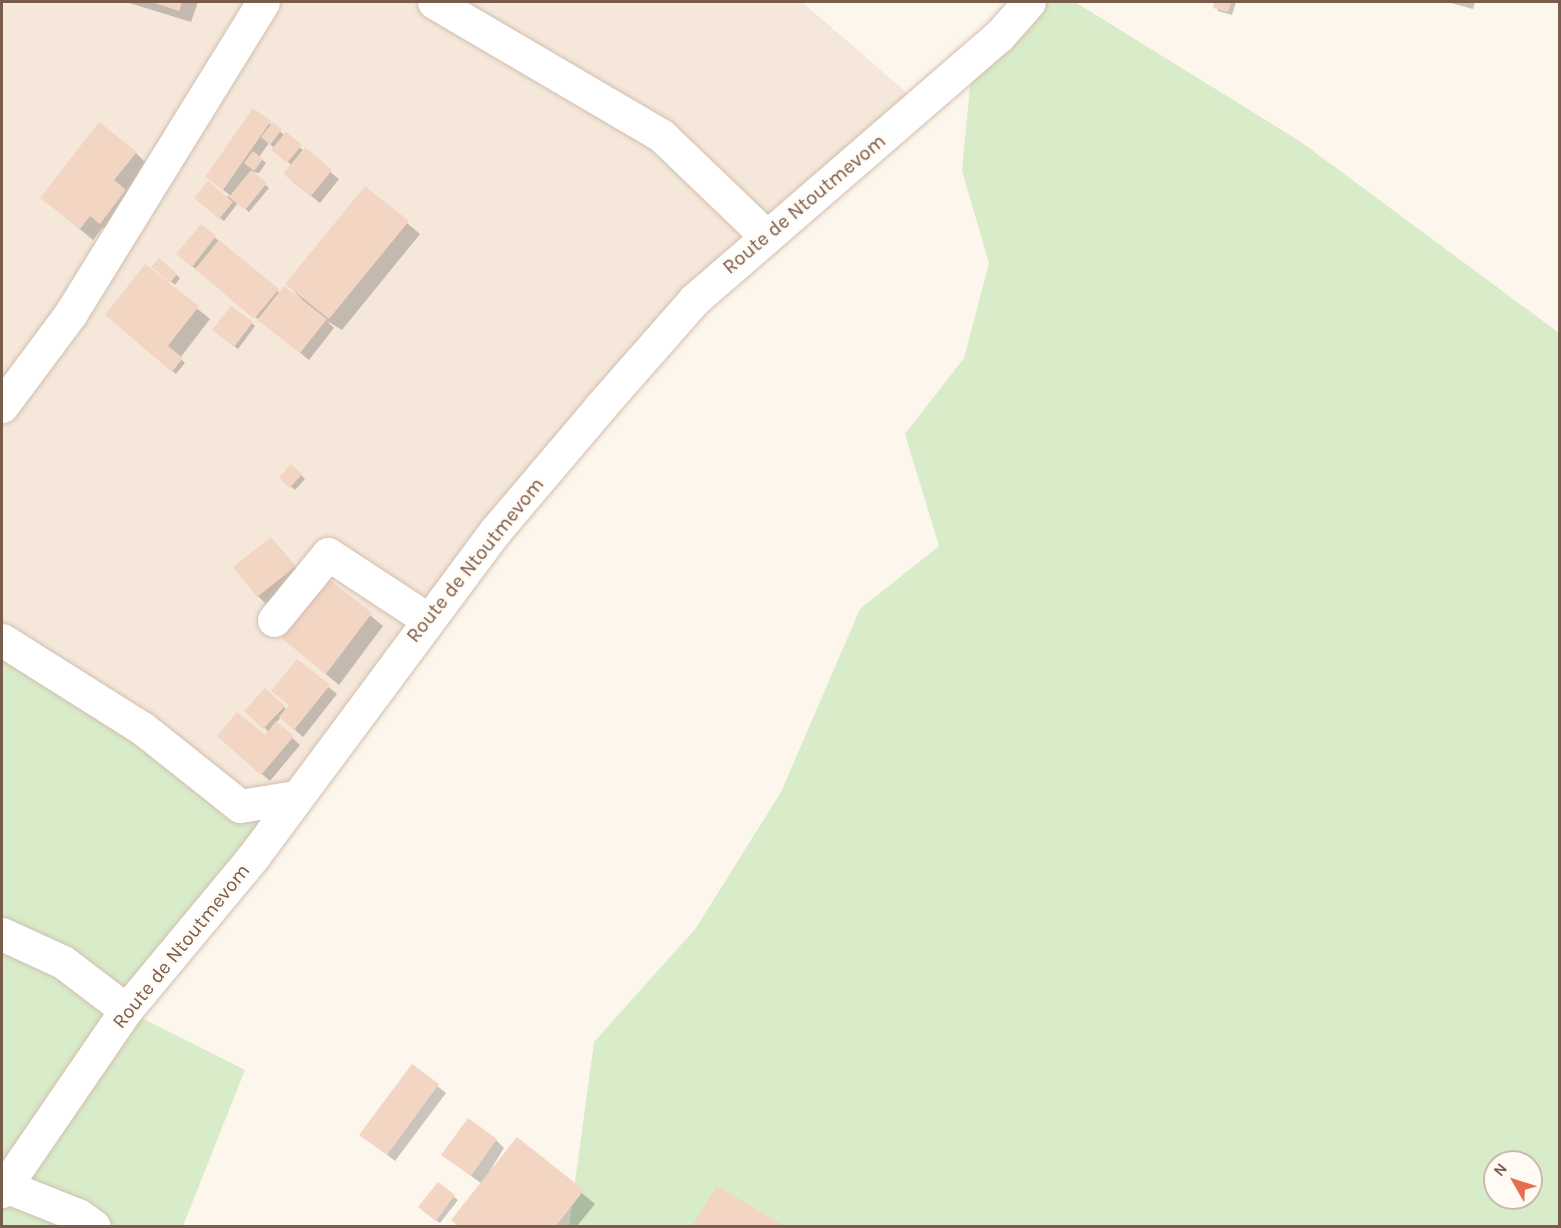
<!DOCTYPE html>
<html>
<head>
<meta charset="utf-8">
<style>
	body { margin:0 }
	#map { position:relative; width:1561px; height:1228px; overflow:hidden; background:#fdf6ec; font-family:Karla,sans-serif }
	div>[style] { position:absolute }
	.residential>* { inset:0; background:#f5e8da }
	.green>* { inset:0; background:#d8ecc9 }
	.shadow>* { inset:0; background:#0003 }
	.building>* { inset:0; background:#f3d5c3 }
	.roads { filter:drop-shadow(0 0 2px #d1beb0) drop-shadow(0 0 2px #d1beb0) }
	.street>* { height:33px; margin:-16.5px; padding:0 16.5px; transform-origin:16.5px; border-radius:16.5px; background:#fff }
	.secondary>* { height:33px; margin:-16.5px; padding:0 16.5px; transform-origin:16.5px; border-radius:16.5px; background:#fff }
	span { translate:-50% -50%; white-space:nowrap; text-align:center; line-height:1.15; -webkit-text-stroke:4.5px #fffaf3; paint-order:stroke }
	.street-label { font-size:20px; color:#7a5c4d }
	.frame { position:absolute; inset:0; border:3px solid #7a5c4d; pointer-events:none }
	.north { position:absolute; left:1483px; top:1150px; width:60px; height:60px; box-sizing:border-box; background:#fffaf3; border:2px solid #cabbb1; border-radius:50%; rotate:309deg; font-size:16px; font-weight:700; line-height:24px; text-align:center; color:#7a5c4d }
	.north::after { content:''; display:block; margin:auto; width:21px; height:27px; background:#e76f51; clip-path:polygon(50% 0,100% 100%,50% 72%,0 100%) }
</style>
</head>
<body>
<div id="map">
	<div class="residential">
		<div style="clip-path:polygon(2px 2px,802px 2px,921px 105px,694px 300px,295px 797px,240px 806px,2px 640px)"></div>
	</div>
	<div class="green">
		<div style="clip-path:polygon(evenodd,1029px 2px,1075px 2px,1301px 142px,1559px 333px,1559px 1226px,569px 1226px,594px 1042px,696px 928px,781px 792px,860px 609px,939px 546px,905px 434px,964px 358px,989px 263px,962px 171px,970px 85px,999px 36px,1029px 2px,1495px 1162px,1531px 1162px,1531px 1198px,1495px 1198px,1495px 1162px)"></div>
		<div style="clip-path:polygon(2px 640px,240px 806px,295px 797px,126px 1010px,245px 1070px,183px 1226px,2px 1226px)"></div>
	</div>
	<div class="shadow">
		<div style="clip-path:polygon(126px 2px,198px 2px,191px 22px)"></div>
		<div style="clip-path:polygon(1216px 2px,1236px 2px,1232px 15px,1218px 11px)"></div>
		<div style="clip-path:polygon(1447px 2px,1475px 2px,1473px 9px)"></div>
		<div style="clip-path:polygon(253px 110px,339px 179px,320px 203px,293px 182px,292px 166px,269px 143px,259px 157px,266px 163px,259px 173px,250px 171px,269px 188px,249px 212px,238px 203px,224px 221px,200px 202px,231px 196px,207px 177px)"></div>
		<div style="clip-path:polygon(136px 153px,148px 165px,113px 235px,103px 227px,93px 240px,42px 198px)"></div>
		<div style="clip-path:polygon(365px 188px,420px 234px,342px 330px,327px 321px,334px 328px,309px 360px,182px 258px,201px 226px,280px 293px,307px 305px,287px 284px)"></div>
		<div style="clip-path:polygon(159px 260px,180px 278px,175px 285px,157px 270px)"></div>
		<div style="clip-path:polygon(145px 266px,210px 319px,180px 358px,185px 363px,176px 374px,163px 363px)"></div>
		<div style="clip-path:polygon(252px 323px,255px 326px,238px 349px,218px 334px)"></div>
		<div style="clip-path:polygon(291px 466px,305px 479px,295px 490px,281px 478px)"></div>
		<div style="clip-path:polygon(279px 547px,302px 575px,266px 604px,258px 596px)"></div>
		<div style="clip-path:polygon(327px 580px,383px 626px,339px 685px,283px 638px)"></div>
		<div style="clip-path:polygon(297px 661px,337px 694px,303px 737px,281px 717px,276px 723px,300px 745px,270px 781px,227px 744px,265px 737px,269px 732px,246px 711px,265px 690px,287px 710px,290px 706px,273px 691px)"></div>
		<div style="clip-path:polygon(412px 1066px,446px 1093px,395px 1161px,361px 1134px)"></div>
		<div style="clip-path:polygon(517px 1139px,595px 1204px,577px 1226px,459px 1226px,453px 1220px,482px 1184px,443px 1155px,496px 1140px,504px 1148px,483px 1182px)"></div>
		<div style="clip-path:polygon(438px 1184px,458px 1200px,440px 1223px,423px 1211px)"></div>
		<div style="clip-path:polygon(718px 1188px,781px 1226px,694px 1226px)"></div>
	</div>
	<div class="building">
		<div style="clip-path:polygon(152px 2px,182px 2px,179px 11px)"></div>
		<div style="clip-path:polygon(1214px 2px,1231px 2px,1228px 12px,1213px 8px)"></div>
		<div style="clip-path:polygon(253px 108px,271px 121px,223px 190px,205px 177px)"></div>
		<div style="clip-path:polygon(99px 122px,137px 152px,114px 180px,126px 190px,100px 224px,90px 216px,80px 229px,40px 198px)"></div>
		<div style="clip-path:polygon(273px 122px,282px 129px,270px 145px,261px 137px)"></div>
		<div style="clip-path:polygon(286px 132px,302px 145px,287px 163px,271px 150px)"></div>
		<div style="clip-path:polygon(305px 147px,332px 170px,311px 196px,283px 174px)"></div>
		<div style="clip-path:polygon(253px 151px,263px 159px,254px 171px,244px 163px)"></div>
		<div style="clip-path:polygon(251px 170px,267px 183px,245px 210px,229px 197px)"></div>
		<div style="clip-path:polygon(208px 181px,233px 202px,219px 219px,194px 198px)"></div>
		<div style="clip-path:polygon(365px 186px,409px 221px,329px 319px,285px 284px)"></div>
		<div style="clip-path:polygon(201px 224px,216px 236px,192px 267px,176px 254px)"></div>
		<div style="clip-path:polygon(219px 240px,279px 289px,254px 319px,195px 269px)"></div>
		<div style="clip-path:polygon(159px 258px,177px 274px,170px 283px,151px 267px)"></div>
		<div style="clip-path:polygon(145px 264px,199px 306px,168px 346px,183px 358px,172px 372px,105px 315px)"></div>
		<div style="clip-path:polygon(284px 286px,327px 319px,300px 353px,257px 320px)"></div>
		<div style="clip-path:polygon(231px 306px,253px 322px,234px 347px,212px 330px)"></div>
		<div style="clip-path:polygon(291px 464px,302px 474px,290px 488px,279px 478px)"></div>
		<div style="clip-path:polygon(271px 537px,295px 567px,257px 597px,233px 567px)"></div>
		<div style="clip-path:polygon(327px 578px,372px 613px,326px 674px,281px 638px)"></div>
		<div style="clip-path:polygon(297px 659px,330px 685px,294px 730px,279px 717px,289px 705px,271px 691px)"></div>
		<div style="clip-path:polygon(265px 688px,285px 706px,263px 729px,244px 711px)"></div>
		<div style="clip-path:polygon(237px 712px,265px 735px,276px 721px,294px 736px,261px 775px,217px 736px)"></div>
		<div style="clip-path:polygon(412px 1064px,439px 1084px,387px 1155px,359px 1135px)"></div>
		<div style="clip-path:polygon(468px 1118px,497px 1139px,471px 1176px,441px 1155px)"></div>
		<div style="clip-path:polygon(517px 1137px,584px 1190px,556px 1226px,458px 1226px,451px 1220px)"></div>
		<div style="clip-path:polygon(438px 1182px,455px 1195px,436px 1221px,418px 1207px)"></div>
		<div style="clip-path:polygon(717px 1186px,784px 1226px,692px 1226px)"></div>
	</div>
	<div class="roads">
		<div class="street">
			<div style="left:434px;top:2px;width:264px;rotate:30.4deg"></div>
			<div style="left:662px;top:136px;width:141px;rotate:43.9deg"></div>
			<div style="left:2px;top:406px;width:116px;rotate:-53.4deg"></div>
			<div style="left:71px;top:313px;width:365px;rotate:-58.3deg"></div>
			<div style="left:274px;top:620px;width:85px;rotate:-50.7deg"></div>
			<div style="left:328px;top:554px;width:118px;rotate:33.3deg"></div>
			<div style="left:2px;top:640px;width:165px;rotate:32.2deg"></div>
			<div style="left:142px;top:728px;width:125px;rotate:38.5deg"></div>
			<div style="left:240px;top:806px;width:56px;rotate:-9.3deg"></div>
			<div style="left:2px;top:934px;width:67px;rotate:24.7deg"></div>
			<div style="left:63px;top:962px;width:79px;rotate:37.3deg"></div>
			<div style="left:5px;top:1186px;width:79px;rotate:21.7deg"></div>
			<div style="left:78px;top:1215px;width:19px;rotate:35deg"></div>
		</div>
		<div class="secondary">
			<div style="left:2px;top:1191px;width:219px;rotate:-55.6deg"></div>
			<div style="left:126px;top:1010px;width:199px;rotate:-50.3deg"></div>
			<div style="left:253px;top:857px;width:407px;rotate:-53.4deg"></div>
			<div style="left:496px;top:530px;width:162px;rotate:-49.7deg"></div>
			<div style="left:601px;top:406px;width:141px;rotate:-48.7deg"></div>
			<div style="left:694px;top:300px;width:403px;rotate:-40.9deg"></div>
			<div style="left:999px;top:36px;width:45px;rotate:-48.6deg"></div>
		</div>
	</div>
	<div class="street-label">
		<span style="left:804px;top:204px;rotate:-40deg">Route de Ntoutmevom</span>
		<span style="left:475px;top:560px;rotate:-51deg">Route de Ntoutmevom</span>
		<span style="left:181px;top:946px;rotate:-51deg">Route de Ntoutmevom</span>
	</div>
	<div class="frame"></div>
	<div class="north">N</div>
</div>
</body>
</html>
